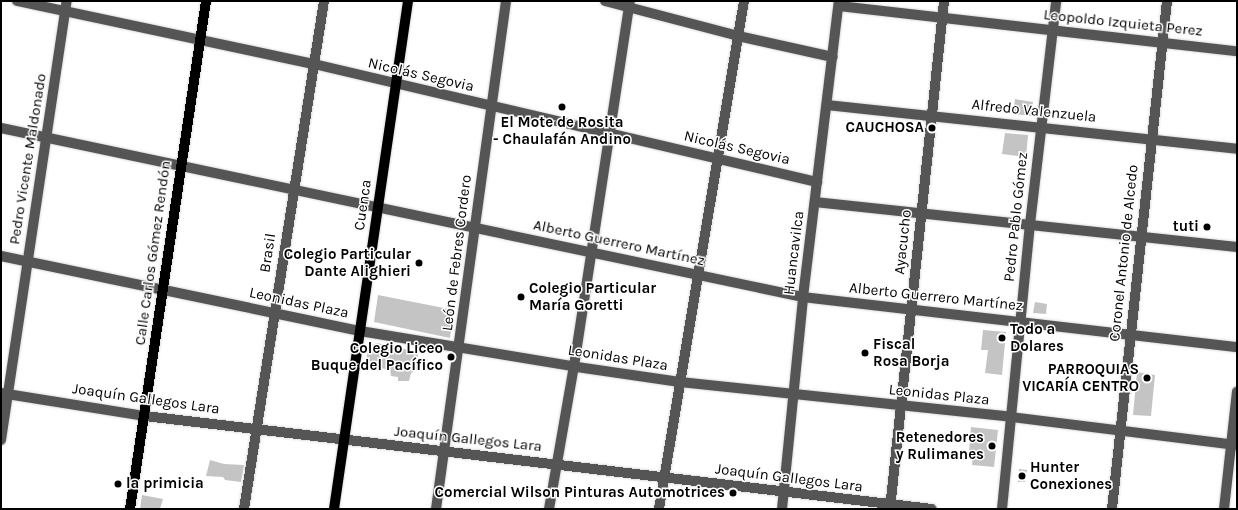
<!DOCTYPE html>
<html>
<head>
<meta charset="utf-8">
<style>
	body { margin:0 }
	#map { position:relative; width:1238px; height:510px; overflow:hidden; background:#fff; font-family:Karla,sans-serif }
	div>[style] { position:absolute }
	.building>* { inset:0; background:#c4c4c4 }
	.roads { filter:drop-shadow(0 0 1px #dbdbdb) drop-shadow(0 0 1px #dbdbdb) }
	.minor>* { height:10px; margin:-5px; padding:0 5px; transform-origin:5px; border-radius:5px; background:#555 }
	.major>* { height:10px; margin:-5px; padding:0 5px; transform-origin:5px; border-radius:5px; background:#000 }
	.dots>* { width:11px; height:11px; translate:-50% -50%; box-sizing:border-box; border:2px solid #fff; border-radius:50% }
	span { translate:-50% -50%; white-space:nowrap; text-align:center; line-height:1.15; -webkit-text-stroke:3px #fff; paint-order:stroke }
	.street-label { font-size:15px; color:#000 }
	.poi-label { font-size:15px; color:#000; font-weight:700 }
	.right { translate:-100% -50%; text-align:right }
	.left { translate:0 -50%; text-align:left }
	.frame { position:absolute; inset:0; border:2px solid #000; pointer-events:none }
</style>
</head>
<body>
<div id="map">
	<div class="building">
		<div style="clip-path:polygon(1015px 99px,1033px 102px,1031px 116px,1013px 114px)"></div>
		<div style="clip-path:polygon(1005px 133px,1028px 135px,1026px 157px,1002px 154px)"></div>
		<div style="clip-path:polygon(378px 295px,454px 310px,450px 338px,374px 322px)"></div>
		<div style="clip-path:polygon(1035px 302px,1047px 304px,1046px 314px,1033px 313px)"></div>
		<div style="clip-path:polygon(983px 330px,1006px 332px,1002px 375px,985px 373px,988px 350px,981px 350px)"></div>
		<div style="clip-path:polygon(377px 343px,418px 352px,417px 370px,411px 373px,409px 381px,398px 381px,398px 377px,391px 376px,390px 370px,366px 365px,368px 346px)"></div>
		<div style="clip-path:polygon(1137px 372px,1155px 375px,1151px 416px,1133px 415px)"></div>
		<div style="clip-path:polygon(971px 427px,998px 430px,994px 467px,972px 465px,973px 452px,969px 452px)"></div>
		<div style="clip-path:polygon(210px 460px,224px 464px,244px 465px,241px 482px,225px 480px,223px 477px,206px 476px)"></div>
		<div style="clip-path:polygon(1019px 469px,1027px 470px,1025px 482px,1018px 482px)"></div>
		<div style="clip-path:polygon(142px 495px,163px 499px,160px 509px,140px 509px)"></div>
	</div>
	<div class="roads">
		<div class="minor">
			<div style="left:17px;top:1px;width:304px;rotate:12deg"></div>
			<div style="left:314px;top:64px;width:517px;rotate:13.2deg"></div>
			<div style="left:605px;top:1px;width:138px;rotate:14.7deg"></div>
			<div style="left:738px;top:36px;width:97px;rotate:12.5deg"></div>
			<div style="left:839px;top:6px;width:401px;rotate:6.5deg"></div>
			<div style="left:827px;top:105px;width:412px;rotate:6.1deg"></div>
			<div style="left:1px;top:128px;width:820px;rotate:11.9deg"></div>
			<div style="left:803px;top:297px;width:437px;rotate:6.6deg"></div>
			<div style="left:815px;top:202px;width:424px;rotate:6.1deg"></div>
			<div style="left:1px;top:256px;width:367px;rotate:11.8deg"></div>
			<div style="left:360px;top:331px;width:220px;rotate:9.4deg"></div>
			<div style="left:577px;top:367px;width:104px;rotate:8.3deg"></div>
			<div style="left:680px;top:382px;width:333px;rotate:6deg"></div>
			<div style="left:1011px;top:417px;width:228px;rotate:7.1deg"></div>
			<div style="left:1px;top:393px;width:146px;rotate:9.1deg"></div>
			<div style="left:145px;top:416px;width:792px;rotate:6.74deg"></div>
			<div style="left:1px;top:440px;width:444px;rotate:-81.5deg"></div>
			<div style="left:244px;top:509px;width:514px;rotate:-81.05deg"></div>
			<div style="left:436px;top:509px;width:513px;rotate:-82.15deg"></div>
			<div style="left:549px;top:509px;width:145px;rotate:-80.1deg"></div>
			<div style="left:574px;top:366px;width:369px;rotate:-81.3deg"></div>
			<div style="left:659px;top:509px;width:515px;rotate:-80.5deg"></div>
			<div style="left:782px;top:509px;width:213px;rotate:-84.3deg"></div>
			<div style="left:803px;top:297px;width:298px;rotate:-83.1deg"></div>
			<div style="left:890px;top:509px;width:511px;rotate:-83.93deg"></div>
			<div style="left:1002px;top:509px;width:286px;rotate:-84.4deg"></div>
			<div style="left:1030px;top:224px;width:225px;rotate:-83.3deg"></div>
			<div style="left:1112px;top:509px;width:511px;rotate:-83.82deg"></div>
			<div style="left:1224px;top:509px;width:118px;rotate:-83.7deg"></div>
		</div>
		<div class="major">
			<div style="left:130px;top:509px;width:514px;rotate:-81.49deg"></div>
			<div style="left:334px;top:509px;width:513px;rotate:-81.71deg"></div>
		</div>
	</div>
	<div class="dots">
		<div style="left:562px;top:107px;background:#000"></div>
		<div style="left:932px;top:128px;background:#000"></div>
		<div style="left:1207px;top:227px;background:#000"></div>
		<div style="left:419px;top:263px;background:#000"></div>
		<div style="left:521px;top:297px;background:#000"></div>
		<div style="left:1002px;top:338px;background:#000"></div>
		<div style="left:865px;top:353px;background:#000"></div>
		<div style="left:451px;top:357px;background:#000"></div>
		<div style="left:1147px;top:378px;background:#000"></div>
		<div style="left:992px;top:446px;background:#000"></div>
		<div style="left:1022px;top:476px;background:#000"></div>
		<div style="left:118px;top:484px;background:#000"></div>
		<div style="left:733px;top:493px;background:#000"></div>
	</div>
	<div class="street-label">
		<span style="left:1123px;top:23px;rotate:6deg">Leopoldo Izquieta Perez</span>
		<span style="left:421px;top:75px;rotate:13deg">Nicolás Segovia</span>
		<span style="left:1034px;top:111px;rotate:6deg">Alfredo Valenzuela</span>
		<span style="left:737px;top:148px;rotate:13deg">Nicolás Segovia</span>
		<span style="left:28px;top:159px;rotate:-81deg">Pedro Vicente Maldonado</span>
		<span style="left:363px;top:205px;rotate:-82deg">Cuenca</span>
		<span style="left:1016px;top:217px;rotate:-84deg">Pedro Pablo Gómez</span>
		<span style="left:903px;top:242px;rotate:-84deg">Ayacucho</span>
		<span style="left:619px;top:243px;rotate:12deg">Alberto Guerrero Martínez</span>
		<span style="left:153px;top:253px;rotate:-82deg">Calle Carlos Gómez Rendón</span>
		<span style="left:268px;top:253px;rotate:-81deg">Brasil</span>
		<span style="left:457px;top:253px;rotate:-83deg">León de Febres Cordero</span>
		<span style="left:794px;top:253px;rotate:-83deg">Huancavilca</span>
		<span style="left:1124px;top:253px;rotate:-84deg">Coronel Antonio de Alcedo</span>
		<span style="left:936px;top:297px;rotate:6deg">Alberto Guerrero Martínez</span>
		<span style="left:299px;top:303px;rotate:12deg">Leonidas Plaza</span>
		<span style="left:618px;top:358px;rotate:9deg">Leonidas Plaza</span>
		<span style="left:939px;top:395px;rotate:6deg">Leonidas Plaza</span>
		<span style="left:146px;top:399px;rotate:8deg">Joaquín Gallegos Lara</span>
		<span style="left:468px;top:439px;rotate:6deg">Joaquín Gallegos Lara</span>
		<span style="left:789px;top:478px;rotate:7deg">Joaquín Gallegos Lara</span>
	</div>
	<div class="poi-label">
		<span style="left:562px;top:131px">El Mote de Rosita<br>- Chaulafán Andino</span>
		<span class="right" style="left:924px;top:128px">CAUCHOSA</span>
		<span class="right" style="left:1199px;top:227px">tuti</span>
		<span class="right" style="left:411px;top:263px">Colegio Particular<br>Dante Alighieri</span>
		<span class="left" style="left:529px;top:297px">Colegio Particular<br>María Goretti</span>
		<span class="left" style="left:1010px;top:338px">Todo a<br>Dolares</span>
		<span class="left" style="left:873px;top:353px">Fiscal<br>Rosa Borja</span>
		<span class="right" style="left:443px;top:357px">Colegio Liceo<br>Buque del Pacífico</span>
		<span class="right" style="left:1139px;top:378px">PARROQUIAS<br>VICARÍA CENTRO</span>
		<span class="right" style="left:984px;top:446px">Retenedores<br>y Rulimanes</span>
		<span class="left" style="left:1030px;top:476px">Hunter<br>Conexiones</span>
		<span class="left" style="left:126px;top:484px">la primicia</span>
		<span class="right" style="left:725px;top:493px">Comercial Wilson Pinturas Automotrices</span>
	</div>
	<div class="frame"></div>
</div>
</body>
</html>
